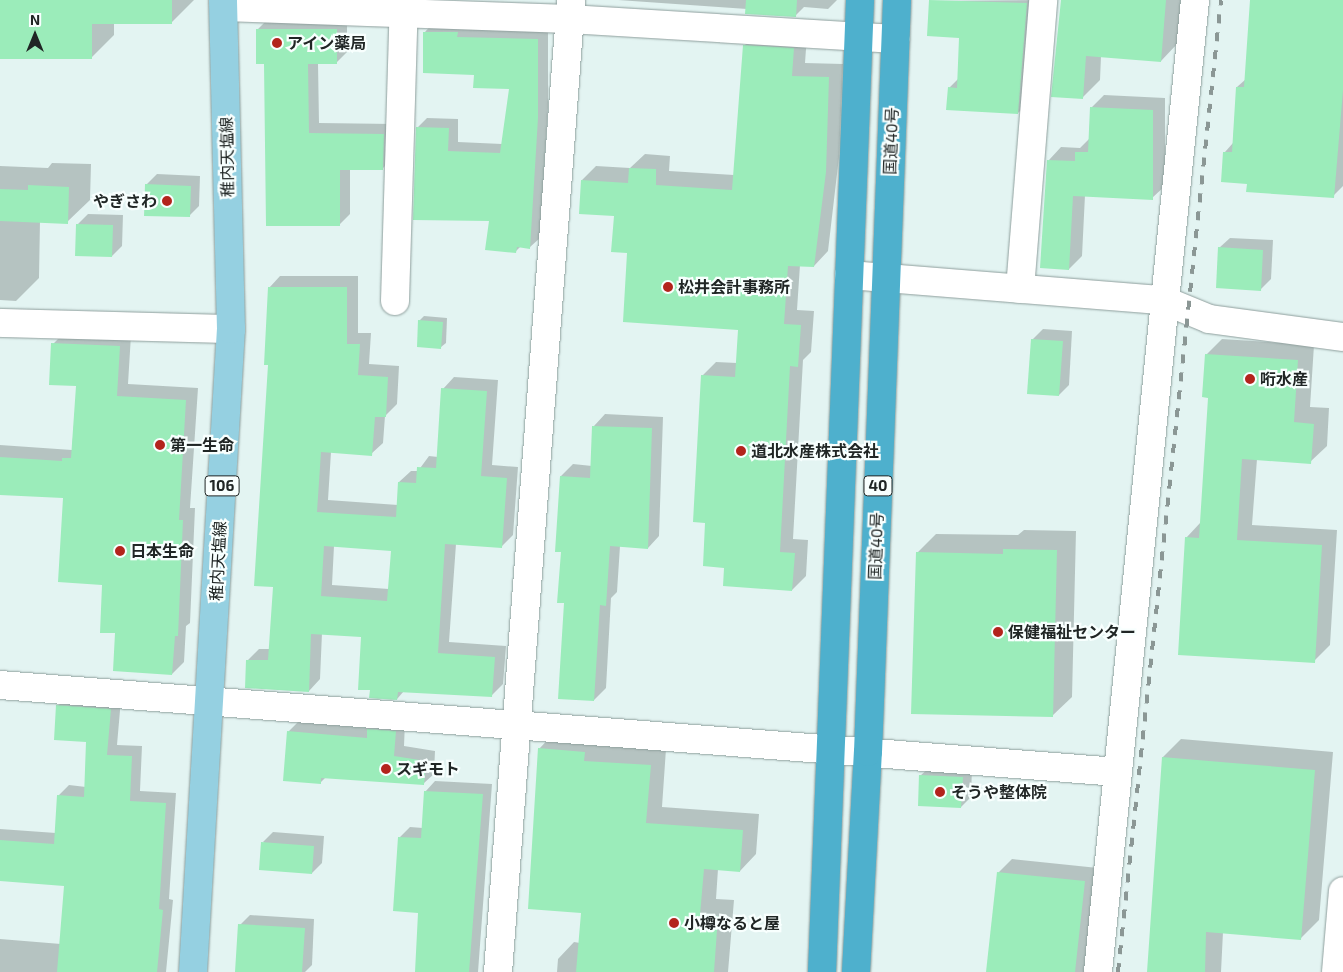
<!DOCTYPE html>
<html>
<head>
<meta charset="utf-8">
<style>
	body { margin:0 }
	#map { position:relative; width:1343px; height:972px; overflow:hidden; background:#e3f4f2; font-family:"Exo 2","Noto Sans JP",sans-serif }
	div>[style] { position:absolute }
	.shadow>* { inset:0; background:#0003 }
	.building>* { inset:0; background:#9becba }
	.roads { filter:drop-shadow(0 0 1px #8e9e9c) drop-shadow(0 0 1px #8e9e9c) }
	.minor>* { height:28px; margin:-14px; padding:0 14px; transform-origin:14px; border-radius:14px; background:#fff }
	.major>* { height:28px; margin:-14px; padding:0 14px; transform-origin:14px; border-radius:14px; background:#95d0e1 }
	.highway>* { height:28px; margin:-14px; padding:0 14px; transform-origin:14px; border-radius:14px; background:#4eb0cd }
	.rail>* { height:4px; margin-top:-2px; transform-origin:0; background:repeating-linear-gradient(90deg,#8b9795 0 9px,transparent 0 18px) }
	.dots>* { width:14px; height:14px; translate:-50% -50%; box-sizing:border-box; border:2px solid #f8fffe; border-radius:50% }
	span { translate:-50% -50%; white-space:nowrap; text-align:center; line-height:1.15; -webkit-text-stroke:4.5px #f8fffe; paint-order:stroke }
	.shield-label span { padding:1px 4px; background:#f8fffe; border:1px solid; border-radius:4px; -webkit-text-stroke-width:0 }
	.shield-label { font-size:15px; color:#202625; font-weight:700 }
	.poi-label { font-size:16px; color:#202625; font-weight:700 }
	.left { translate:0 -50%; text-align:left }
	.right { translate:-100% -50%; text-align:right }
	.street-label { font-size:16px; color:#202625 }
	.north { position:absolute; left:10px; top:10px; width:50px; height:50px; -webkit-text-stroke:4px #f8fffe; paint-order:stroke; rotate:0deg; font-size:14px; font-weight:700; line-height:20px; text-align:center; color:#202625 }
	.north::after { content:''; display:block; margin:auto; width:18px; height:22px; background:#202625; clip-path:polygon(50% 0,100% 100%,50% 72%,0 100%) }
</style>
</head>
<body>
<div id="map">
	<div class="shadow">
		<div style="clip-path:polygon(0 0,194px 0,171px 23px,114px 23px,114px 35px,91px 58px,0 58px)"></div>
		<div style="clip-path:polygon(618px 0,837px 0,828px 9px,804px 7px,795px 16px,747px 9px)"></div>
		<div style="clip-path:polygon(1036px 0,1028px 103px,1018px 113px,949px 88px,959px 78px,960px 37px,930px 1px)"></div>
		<div style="clip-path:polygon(1061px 0,1181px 0,1178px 43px,1161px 61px,1101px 56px,1100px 80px,1082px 98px)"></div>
		<div style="clip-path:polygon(1252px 0,1343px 0,1343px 186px,1333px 196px,1248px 182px,1225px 152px,1233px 143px,1237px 87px,1246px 79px)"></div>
		<div style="clip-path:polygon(268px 19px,347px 19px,347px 52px,336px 63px,318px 63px,319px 123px,394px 124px,393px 158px,383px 168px,350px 168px,350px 214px,340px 224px,266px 63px,258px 29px)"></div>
		<div style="clip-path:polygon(434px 22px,548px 30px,548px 108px,540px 238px,530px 247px,521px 246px,516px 251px,417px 128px,427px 118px,458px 119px,458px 142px,502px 144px,510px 88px,475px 74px,425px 32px)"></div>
		<div style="clip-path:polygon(758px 32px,807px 35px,805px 63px,843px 64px,839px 157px,828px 251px,814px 266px,800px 265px,797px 310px,814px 311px,811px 352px,803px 360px,793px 539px,808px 540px,806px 576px,792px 590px,725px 567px,707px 522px,702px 376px,716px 362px,737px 363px,740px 329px,629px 252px,615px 215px,582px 180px,596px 166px,630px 168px,645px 154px,670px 156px,669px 171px,734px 175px,744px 46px)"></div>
		<div style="clip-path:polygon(1104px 95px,1165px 98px,1165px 186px,1152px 198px,1085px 195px,1082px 256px,1069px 269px,1049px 160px,1061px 147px,1080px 148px,1089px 139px,1091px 108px)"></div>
		<div style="clip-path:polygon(52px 163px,91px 164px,90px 200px,67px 222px,40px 221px,39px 278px,16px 301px,0 300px,0 166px,48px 168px)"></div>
		<div style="clip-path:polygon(157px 174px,200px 176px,199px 206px,189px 216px,146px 185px)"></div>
		<div style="clip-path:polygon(88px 214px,123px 215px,122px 246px,112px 256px,78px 224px)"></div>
		<div style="clip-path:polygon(1230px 238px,1273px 240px,1271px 279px,1260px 290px,1219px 248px)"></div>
		<div style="clip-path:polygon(evenodd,280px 276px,358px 276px,358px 333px,371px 333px,369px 364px,399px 366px,397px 404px,385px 416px,383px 443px,371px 454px,331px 452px,328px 500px,398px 505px,399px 482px,411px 471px,418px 471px,429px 456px,438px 457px,443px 389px,454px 377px,498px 380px,492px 465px,518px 467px,513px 535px,501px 547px,456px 544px,449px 642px,506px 646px,503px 684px,491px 696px,404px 691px,397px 699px,371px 689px,363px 636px,322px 633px,320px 679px,309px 691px,248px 660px,259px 649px,270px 649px,274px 586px,269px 288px,280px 276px,334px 546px,392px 550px,389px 589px,332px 585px,334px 546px)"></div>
		<div style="clip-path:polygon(424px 316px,447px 318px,446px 343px,441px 347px,419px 321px)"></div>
		<div style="clip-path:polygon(1043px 329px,1072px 331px,1069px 385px,1059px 395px,1032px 340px)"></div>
		<div style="clip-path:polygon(65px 332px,131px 335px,128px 384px,198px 388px,190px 508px,195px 508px,190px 623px,186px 626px,184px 662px,172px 674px,117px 632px,103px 584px,64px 497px,0 494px,0 445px,72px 450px,77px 385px,53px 344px)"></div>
		<div style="clip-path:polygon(1222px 339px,1314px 345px,1310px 407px,1329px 408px,1327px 446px,1310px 462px,1257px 459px,1252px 525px,1337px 530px,1330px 645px,1314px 661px,1186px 538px,1201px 522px,1210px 396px,1206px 355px)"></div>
		<div style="clip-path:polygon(605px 414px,663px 417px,659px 536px,648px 548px,620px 546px,617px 592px,611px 598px,606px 688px,594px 700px,565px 602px,561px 476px,573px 464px,592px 466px,594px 426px)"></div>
		<div style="clip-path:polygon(1024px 530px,1076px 531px,1072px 697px,1052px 716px,917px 553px,936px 534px,1018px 535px)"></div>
		<div style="clip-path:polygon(68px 695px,121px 699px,117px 745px,142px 746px,140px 791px,176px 793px,169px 899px,173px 900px,166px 972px,0 972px,0 939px,61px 944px,65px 884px,0 879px,0 829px,56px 833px,58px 796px,69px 785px,86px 787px,87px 741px,58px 706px)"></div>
		<div style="clip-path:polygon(378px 720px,405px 722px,404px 746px,435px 751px,434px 774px,424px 783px,326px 777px,320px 783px,288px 732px,298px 722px,371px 728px)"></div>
		<div style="clip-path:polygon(555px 732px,666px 749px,662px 807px,759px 814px,756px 854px,740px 871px,718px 869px,716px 899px,734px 900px,728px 972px,557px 972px,558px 959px,574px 942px,580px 943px,582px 912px,539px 749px)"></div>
		<div style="clip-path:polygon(1181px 739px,1333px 752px,1319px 920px,1301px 938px,1223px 932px,1221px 972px,1148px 972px,1163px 757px)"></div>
		<div style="clip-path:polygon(931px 766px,972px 768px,971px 797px,961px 807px,920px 776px)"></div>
		<div style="clip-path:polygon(435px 781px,492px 784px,478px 972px,416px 972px,420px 912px,399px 838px,410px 827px,423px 828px,425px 792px)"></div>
		<div style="clip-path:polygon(273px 832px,324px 836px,322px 863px,312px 873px,263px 842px)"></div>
		<div style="clip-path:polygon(1012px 859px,1098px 868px,1090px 972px,988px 972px,998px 873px)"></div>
		<div style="clip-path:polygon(250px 915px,314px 919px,312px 965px,305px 972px,242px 972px,240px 925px)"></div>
	</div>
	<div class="building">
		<div style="clip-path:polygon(0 0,172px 0,172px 24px,92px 24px,92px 59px,0 59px)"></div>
		<div style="clip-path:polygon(746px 0,797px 0,796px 17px,745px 14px)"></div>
		<div style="clip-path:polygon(929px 0,1027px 3px,1018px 114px,946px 110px,948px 87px,957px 88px,959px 38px,927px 36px)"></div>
		<div style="clip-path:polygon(1061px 0,1166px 0,1161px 62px,1086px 56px,1083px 99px,1051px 97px)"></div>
		<div style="clip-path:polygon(1250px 0,1343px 0,1343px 90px,1334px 198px,1246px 192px,1247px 184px,1221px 182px,1223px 152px,1232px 152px,1236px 87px,1244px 87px)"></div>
		<div style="clip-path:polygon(256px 29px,337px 29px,337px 64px,308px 64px,309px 133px,384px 134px,383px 170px,340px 170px,340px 226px,266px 226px,264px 64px,256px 64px)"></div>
		<div style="clip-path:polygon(423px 32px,458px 32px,457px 37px,538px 39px,538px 118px,530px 249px,517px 247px,516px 253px,485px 250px,489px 221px,413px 220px,416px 127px,449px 128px,448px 151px,500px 153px,509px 89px,473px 88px,474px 75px,423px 73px)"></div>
		<div style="clip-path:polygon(743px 45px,794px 48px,792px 76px,829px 77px,826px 172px,814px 267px,788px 266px,784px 324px,801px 325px,798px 367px,790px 366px,780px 552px,795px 553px,792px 591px,723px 586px,724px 568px,703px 566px,705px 523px,693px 522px,701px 375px,735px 377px,738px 330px,623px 322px,627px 253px,611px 252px,614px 216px,579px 214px,581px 180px,628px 183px,629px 168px,656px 169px,656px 185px,732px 190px)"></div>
		<div style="clip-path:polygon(1090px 107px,1153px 110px,1153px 200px,1073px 196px,1069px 270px,1040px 268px,1047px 160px,1075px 161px,1075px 152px,1088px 152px)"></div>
		<div style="clip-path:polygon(145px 184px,191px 186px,190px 217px,144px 216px)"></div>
		<div style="clip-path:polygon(28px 185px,69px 187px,68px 224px,0 221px,0 189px,28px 190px)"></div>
		<div style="clip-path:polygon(76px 224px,113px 225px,112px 257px,75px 256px)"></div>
		<div style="clip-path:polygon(1218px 247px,1263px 250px,1261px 291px,1216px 288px)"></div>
		<div style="clip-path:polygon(evenodd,268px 287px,347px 287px,347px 344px,360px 344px,358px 375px,388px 377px,386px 417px,375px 417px,372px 456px,321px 452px,317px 512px,396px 517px,398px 482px,416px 483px,417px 467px,436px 468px,441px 388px,487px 391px,481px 476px,507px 478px,502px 548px,445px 544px,438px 653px,495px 657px,492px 697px,398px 692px,397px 700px,369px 698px,370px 690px,358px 690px,361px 637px,311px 634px,309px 692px,245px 688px,246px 660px,268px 660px,273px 587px,254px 586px,268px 365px,264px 365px,268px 287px,324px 546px,391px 551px,387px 601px,321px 596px,324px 546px)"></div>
		<div style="clip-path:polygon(418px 320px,443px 322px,441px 349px,417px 347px)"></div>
		<div style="clip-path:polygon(1031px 339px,1063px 341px,1059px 396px,1027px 394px)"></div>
		<div style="clip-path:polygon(51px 343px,120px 346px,117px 396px,186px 400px,179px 520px,183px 520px,178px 636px,175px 636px,172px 675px,113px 671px,115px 633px,100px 633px,102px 585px,58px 582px,63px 498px,0 495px,0 457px,62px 461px,62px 458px,71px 458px,76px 386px,49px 385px)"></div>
		<div style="clip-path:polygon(1205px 354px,1298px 360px,1294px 422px,1314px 424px,1311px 464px,1242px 459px,1237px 540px,1322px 545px,1315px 663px,1178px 655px,1185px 537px,1199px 538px,1208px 398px,1202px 397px)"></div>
		<div style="clip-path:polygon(592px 426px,652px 428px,648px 549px,610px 546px,606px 606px,600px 605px,594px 701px,558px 699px,564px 603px,557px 603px,561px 552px,555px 552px,560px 476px,590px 478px)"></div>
		<div style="clip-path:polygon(1003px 549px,1057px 550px,1053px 717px,911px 714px,916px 552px,1003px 554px)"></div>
		<div style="clip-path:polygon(56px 705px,111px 709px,107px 755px,132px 756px,130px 801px,166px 803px,159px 909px,163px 910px,157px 972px,57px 972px,64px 886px,0 881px,0 840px,54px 844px,57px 795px,84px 797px,86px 742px,54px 740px)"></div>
		<div style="clip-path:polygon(367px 729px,396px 731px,394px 756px,426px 761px,424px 785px,321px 778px,321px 784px,283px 781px,287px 731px,367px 738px)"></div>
		<div style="clip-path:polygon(538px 748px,585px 752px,584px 761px,651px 765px,646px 823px,743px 830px,740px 872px,704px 869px,700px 915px,718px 916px,714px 972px,576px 972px,581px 913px,528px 909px)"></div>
		<div style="clip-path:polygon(1162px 757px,1315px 770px,1301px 940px,1206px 932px,1205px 972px,1147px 972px)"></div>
		<div style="clip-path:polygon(919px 775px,963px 777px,961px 808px,918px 806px)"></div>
		<div style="clip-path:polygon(424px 791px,483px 794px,469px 972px,415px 972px,418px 913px,393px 911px,398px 837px,421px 838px)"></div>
		<div style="clip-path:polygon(261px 842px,314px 846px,312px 874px,259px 870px)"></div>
		<div style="clip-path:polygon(997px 872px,1085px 881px,1075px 972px,986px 972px)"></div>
		<div style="clip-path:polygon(238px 924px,305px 928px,302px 972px,235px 972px)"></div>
	</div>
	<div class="roads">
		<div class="minor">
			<div style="left:224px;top:7px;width:345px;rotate:2deg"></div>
			<div style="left:569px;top:19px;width:327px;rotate:3.5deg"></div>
			<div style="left:849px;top:275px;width:315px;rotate:4.6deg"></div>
			<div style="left:1163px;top:300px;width:50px;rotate:22.4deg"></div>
			<div style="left:1209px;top:319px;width:135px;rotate:7.7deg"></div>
			<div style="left:1020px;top:289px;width:290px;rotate:-85.4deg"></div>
			<div style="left:395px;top:301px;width:301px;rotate:-88.3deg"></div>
			<div style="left:0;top:323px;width:231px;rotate:1.5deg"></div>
			<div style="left:0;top:685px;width:1120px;rotate:4.45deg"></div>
			<div style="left:498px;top:972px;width:975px;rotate:-85.7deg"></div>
			<div style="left:1098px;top:972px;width:977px;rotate:-84.3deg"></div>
			<div style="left:1336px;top:972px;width:81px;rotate:-85.1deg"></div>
		</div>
		<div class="major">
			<div style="left:193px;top:972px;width:644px;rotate:-86.62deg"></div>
			<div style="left:231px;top:329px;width:329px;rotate:-91.4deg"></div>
		</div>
		<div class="highway">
			<div style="left:822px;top:972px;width:973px;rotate:-87.76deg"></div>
			<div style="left:856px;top:972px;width:220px;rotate:-86.9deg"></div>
			<div style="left:868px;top:752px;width:753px;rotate:-87.79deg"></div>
		</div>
	</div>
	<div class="rail">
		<div style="left:1118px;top:972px;width:977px;rotate:-83.95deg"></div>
	</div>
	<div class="dots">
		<div style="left:277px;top:43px;background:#b3241c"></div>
		<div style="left:167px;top:201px;background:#b3241c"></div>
		<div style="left:668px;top:287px;background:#b3241c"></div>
		<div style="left:1250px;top:379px;background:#b3241c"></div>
		<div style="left:160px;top:445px;background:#b3241c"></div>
		<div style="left:741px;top:451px;background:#b3241c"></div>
		<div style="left:120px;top:551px;background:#b3241c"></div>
		<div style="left:998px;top:632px;background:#b3241c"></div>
		<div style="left:386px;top:769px;background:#b3241c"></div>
		<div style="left:940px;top:792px;background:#b3241c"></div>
		<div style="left:674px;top:923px;background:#b3241c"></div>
	</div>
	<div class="shield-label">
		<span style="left:222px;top:486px">106</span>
		<span style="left:878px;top:486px">40</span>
	</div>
	<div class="poi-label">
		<span class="left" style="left:287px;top:43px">アイン薬局</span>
		<span class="right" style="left:157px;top:201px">やぎさわ</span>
		<span class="left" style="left:678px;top:287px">松井会計事務所</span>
		<span class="left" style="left:1260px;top:379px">哘水産</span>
		<span class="left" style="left:170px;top:445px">第一生命</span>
		<span class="left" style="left:751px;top:451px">道北水産株式会社</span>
		<span class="left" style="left:130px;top:551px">日本生命</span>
		<span class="left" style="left:1008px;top:632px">保健福祉センター</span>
		<span class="left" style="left:396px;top:769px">スギモト</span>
		<span class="left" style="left:951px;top:792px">そうや整体院</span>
		<span class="left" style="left:684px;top:923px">小樽なると屋</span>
	</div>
	<div class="street-label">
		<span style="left:891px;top:141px;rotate:-88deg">国道40号</span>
		<span style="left:227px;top:157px;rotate:-91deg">稚内天塩線</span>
		<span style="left:876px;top:546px;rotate:-88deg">国道40号</span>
		<span style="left:218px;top:561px;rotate:-87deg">稚内天塩線</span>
	</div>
	<div class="north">N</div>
</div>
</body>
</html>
